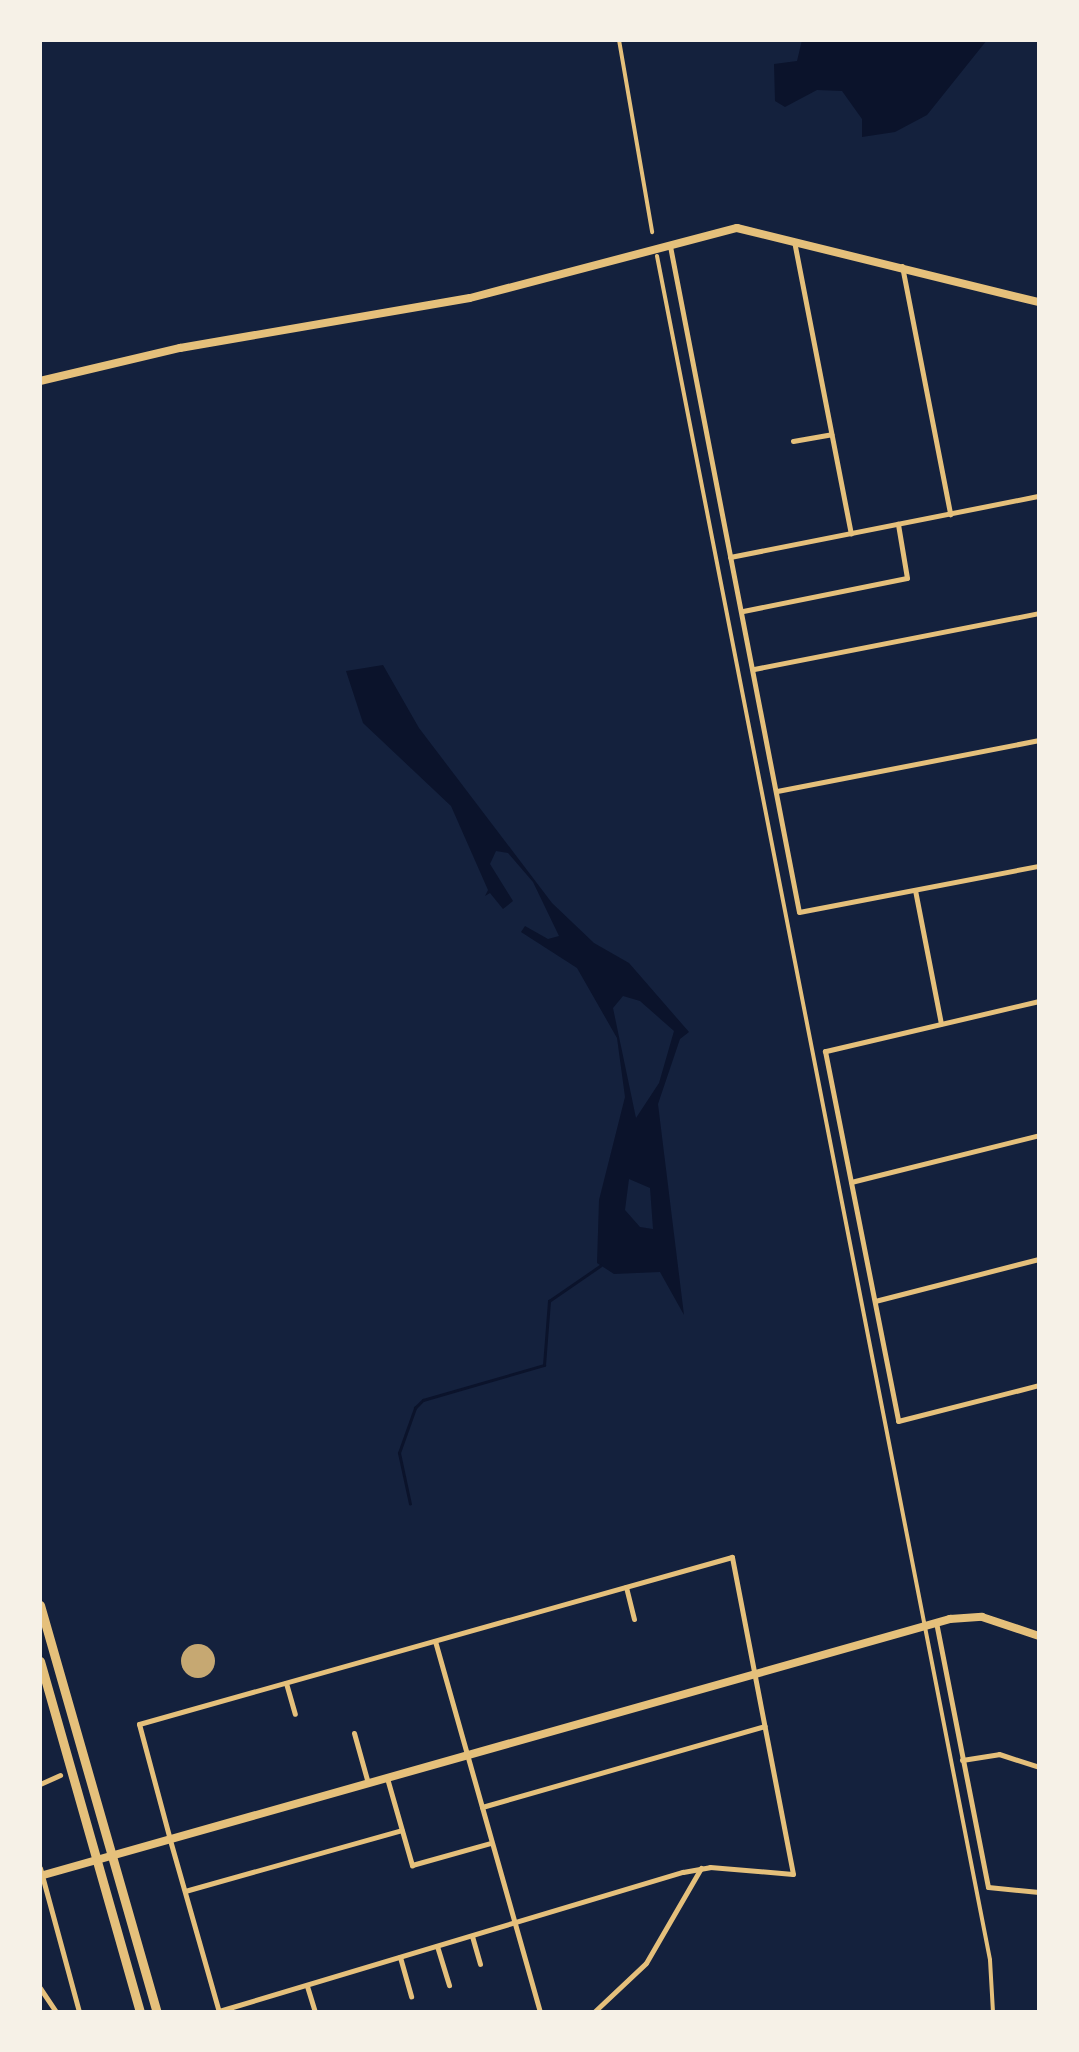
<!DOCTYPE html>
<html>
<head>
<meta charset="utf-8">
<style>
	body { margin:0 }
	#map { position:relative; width:1079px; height:2052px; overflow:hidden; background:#14213d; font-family:"DM Sans",sans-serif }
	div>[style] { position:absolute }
	.water>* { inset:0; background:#0b132b }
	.stream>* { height:2.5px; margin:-1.25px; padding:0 1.25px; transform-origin:1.25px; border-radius:1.25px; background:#0b132b }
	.building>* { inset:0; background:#c6a872 }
	.round { border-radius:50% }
	.pedestrian>* { height:4px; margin:-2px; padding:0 2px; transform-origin:2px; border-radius:2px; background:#e5c07b }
	.minor>* { height:5px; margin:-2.5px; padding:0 2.5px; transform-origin:2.5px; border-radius:2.5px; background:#e5c07b }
	.tertiary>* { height:8px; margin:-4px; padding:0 4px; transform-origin:4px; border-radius:4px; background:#e5c07b }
	.primary>* { height:9px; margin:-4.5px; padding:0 4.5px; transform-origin:4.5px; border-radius:4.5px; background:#e5c07b }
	span { translate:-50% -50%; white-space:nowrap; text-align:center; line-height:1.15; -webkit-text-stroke:9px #f6f1e7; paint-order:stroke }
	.frame { position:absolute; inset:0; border:42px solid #f6f1e7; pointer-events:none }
</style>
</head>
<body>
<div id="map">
	<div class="water">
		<div style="clip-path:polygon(802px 40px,987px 40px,927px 115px,895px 132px,862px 137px,862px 119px,842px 91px,817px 90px,785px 107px,775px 101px,774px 64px,797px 61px)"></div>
		<div style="clip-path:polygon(evenodd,383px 665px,419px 728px,552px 903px,594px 943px,629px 963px,689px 1032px,680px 1039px,658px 1104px,684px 1315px,660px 1272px,614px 1274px,597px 1263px,599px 1200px,625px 1097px,617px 1038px,577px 968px,521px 932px,525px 926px,548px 939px,559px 936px,533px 882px,508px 853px,496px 851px,490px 864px,513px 901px,503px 909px,490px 893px,485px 896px,488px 890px,451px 806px,363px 723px,346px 671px,383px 665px,623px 996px,640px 1001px,674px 1031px,659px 1083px,636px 1118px,613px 1008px,623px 996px,383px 665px,629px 1179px,650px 1188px,653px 1229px,640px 1227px,625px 1210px,629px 1179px)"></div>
	</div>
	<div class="stream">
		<div style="left:410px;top:1504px;width:52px;rotate:-102.2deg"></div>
		<div style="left:399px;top:1453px;width:48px;rotate:-70.4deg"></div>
		<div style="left:415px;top:1408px;width:11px;rotate:-45deg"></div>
		<div style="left:423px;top:1400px;width:126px;rotate:-16.1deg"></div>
		<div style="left:544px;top:1365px;width:64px;rotate:-85.5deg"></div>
		<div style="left:549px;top:1301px;width:62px;rotate:-34.5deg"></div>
	</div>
	<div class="building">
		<div class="round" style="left:181px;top:1644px;width:34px;height:34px"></div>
	</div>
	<div class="pedestrian">
		<div style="left:619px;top:40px;width:195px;rotate:80.2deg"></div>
		<div style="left:657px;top:256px;width:1736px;rotate:78.94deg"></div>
		<div style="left:990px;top:1960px;width:52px;rotate:86.7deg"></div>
	</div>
	<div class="minor">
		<div style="left:794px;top:241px;width:298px;rotate:79deg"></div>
		<div style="left:670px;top:246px;width:678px;rotate:79.04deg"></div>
		<div style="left:799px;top:912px;width:244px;rotate:-10.9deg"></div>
		<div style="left:902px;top:266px;width:253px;rotate:79deg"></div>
		<div style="left:793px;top:441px;width:39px;rotate:-10deg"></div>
		<div style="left:730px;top:557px;width:315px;rotate:-11.2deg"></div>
		<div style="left:743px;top:611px;width:167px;rotate:-11.4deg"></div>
		<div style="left:907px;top:578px;width:55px;rotate:-99.5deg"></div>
		<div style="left:754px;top:669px;width:290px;rotate:-11.1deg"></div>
		<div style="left:777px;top:791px;width:267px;rotate:-11deg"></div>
		<div style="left:915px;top:890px;width:136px;rotate:79deg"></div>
		<div style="left:1039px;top:1001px;width:220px;rotate:166.8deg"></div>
		<div style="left:825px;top:1051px;width:377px;rotate:78.8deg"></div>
		<div style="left:898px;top:1421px;width:146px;rotate:-14.3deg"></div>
		<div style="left:851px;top:1182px;width:194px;rotate:-14deg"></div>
		<div style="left:875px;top:1301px;width:169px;rotate:-14.4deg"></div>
		<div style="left:626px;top:1587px;width:33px;rotate:76deg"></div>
		<div style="left:936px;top:1622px;width:270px;rotate:78.9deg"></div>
		<div style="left:988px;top:1887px;width:51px;rotate:5.6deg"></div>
		<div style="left:435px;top:1641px;width:386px;rotate:74.2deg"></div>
		<div style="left:286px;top:1683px;width:32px;rotate:74deg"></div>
		<div style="left:354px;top:1733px;width:52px;rotate:74.4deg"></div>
		<div style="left:962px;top:1760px;width:37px;rotate:-9deg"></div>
		<div style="left:999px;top:1754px;width:42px;rotate:18deg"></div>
		<div style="left:387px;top:1778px;width:91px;rotate:74deg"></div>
		<div style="left:412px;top:1865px;width:82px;rotate:-15.6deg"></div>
		<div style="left:40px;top:1784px;width:22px;rotate:-24deg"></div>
		<div style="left:482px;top:1807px;width:294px;rotate:-16deg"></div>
		<div style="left:40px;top:1868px;width:149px;rotate:74.8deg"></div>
		<div style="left:185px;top:1891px;width:225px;rotate:-15.7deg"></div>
		<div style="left:472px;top:1936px;width:29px;rotate:74deg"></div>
		<div style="left:437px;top:1946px;width:41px;rotate:72.9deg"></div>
		<div style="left:400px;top:1957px;width:41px;rotate:74.2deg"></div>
		<div style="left:307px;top:1986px;width:27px;rotate:73deg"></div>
		<div style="left:40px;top:1988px;width:29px;rotate:56deg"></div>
		<div style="left:219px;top:2011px;width:484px;rotate:-16.7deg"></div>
		<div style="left:683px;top:1872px;width:27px;rotate:-10deg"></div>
		<div style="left:710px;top:1867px;width:83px;rotate:4.8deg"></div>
		<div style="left:793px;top:1874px;width:323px;rotate:-100.9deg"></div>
		<div style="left:732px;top:1557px;width:616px;rotate:164.27deg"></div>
		<div style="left:139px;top:1724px;width:120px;rotate:75deg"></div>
		<div style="left:170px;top:1840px;width:179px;rotate:74.1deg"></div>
		<div style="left:594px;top:2012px;width:71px;rotate:-43.3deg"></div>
		<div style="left:646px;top:1963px;width:110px;rotate:-59.9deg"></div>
	</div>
	<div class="tertiary">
		<div style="left:40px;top:381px;width:144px;rotate:-13.3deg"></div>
		<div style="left:180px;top:348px;width:294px;rotate:-9.8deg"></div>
		<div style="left:470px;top:298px;width:276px;rotate:-14.7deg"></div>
		<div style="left:737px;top:228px;width:311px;rotate:13.8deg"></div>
		<div style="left:40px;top:1876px;width:946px;rotate:-15.77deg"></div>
		<div style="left:950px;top:1619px;width:32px;rotate:-4deg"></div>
		<div style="left:982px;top:1617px;width:60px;rotate:18.4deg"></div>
	</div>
	<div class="primary">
		<div style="left:40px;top:1605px;width:423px;rotate:74deg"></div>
		<div style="left:40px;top:1661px;width:365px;rotate:74.1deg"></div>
	</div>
	<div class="frame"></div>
</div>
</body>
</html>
